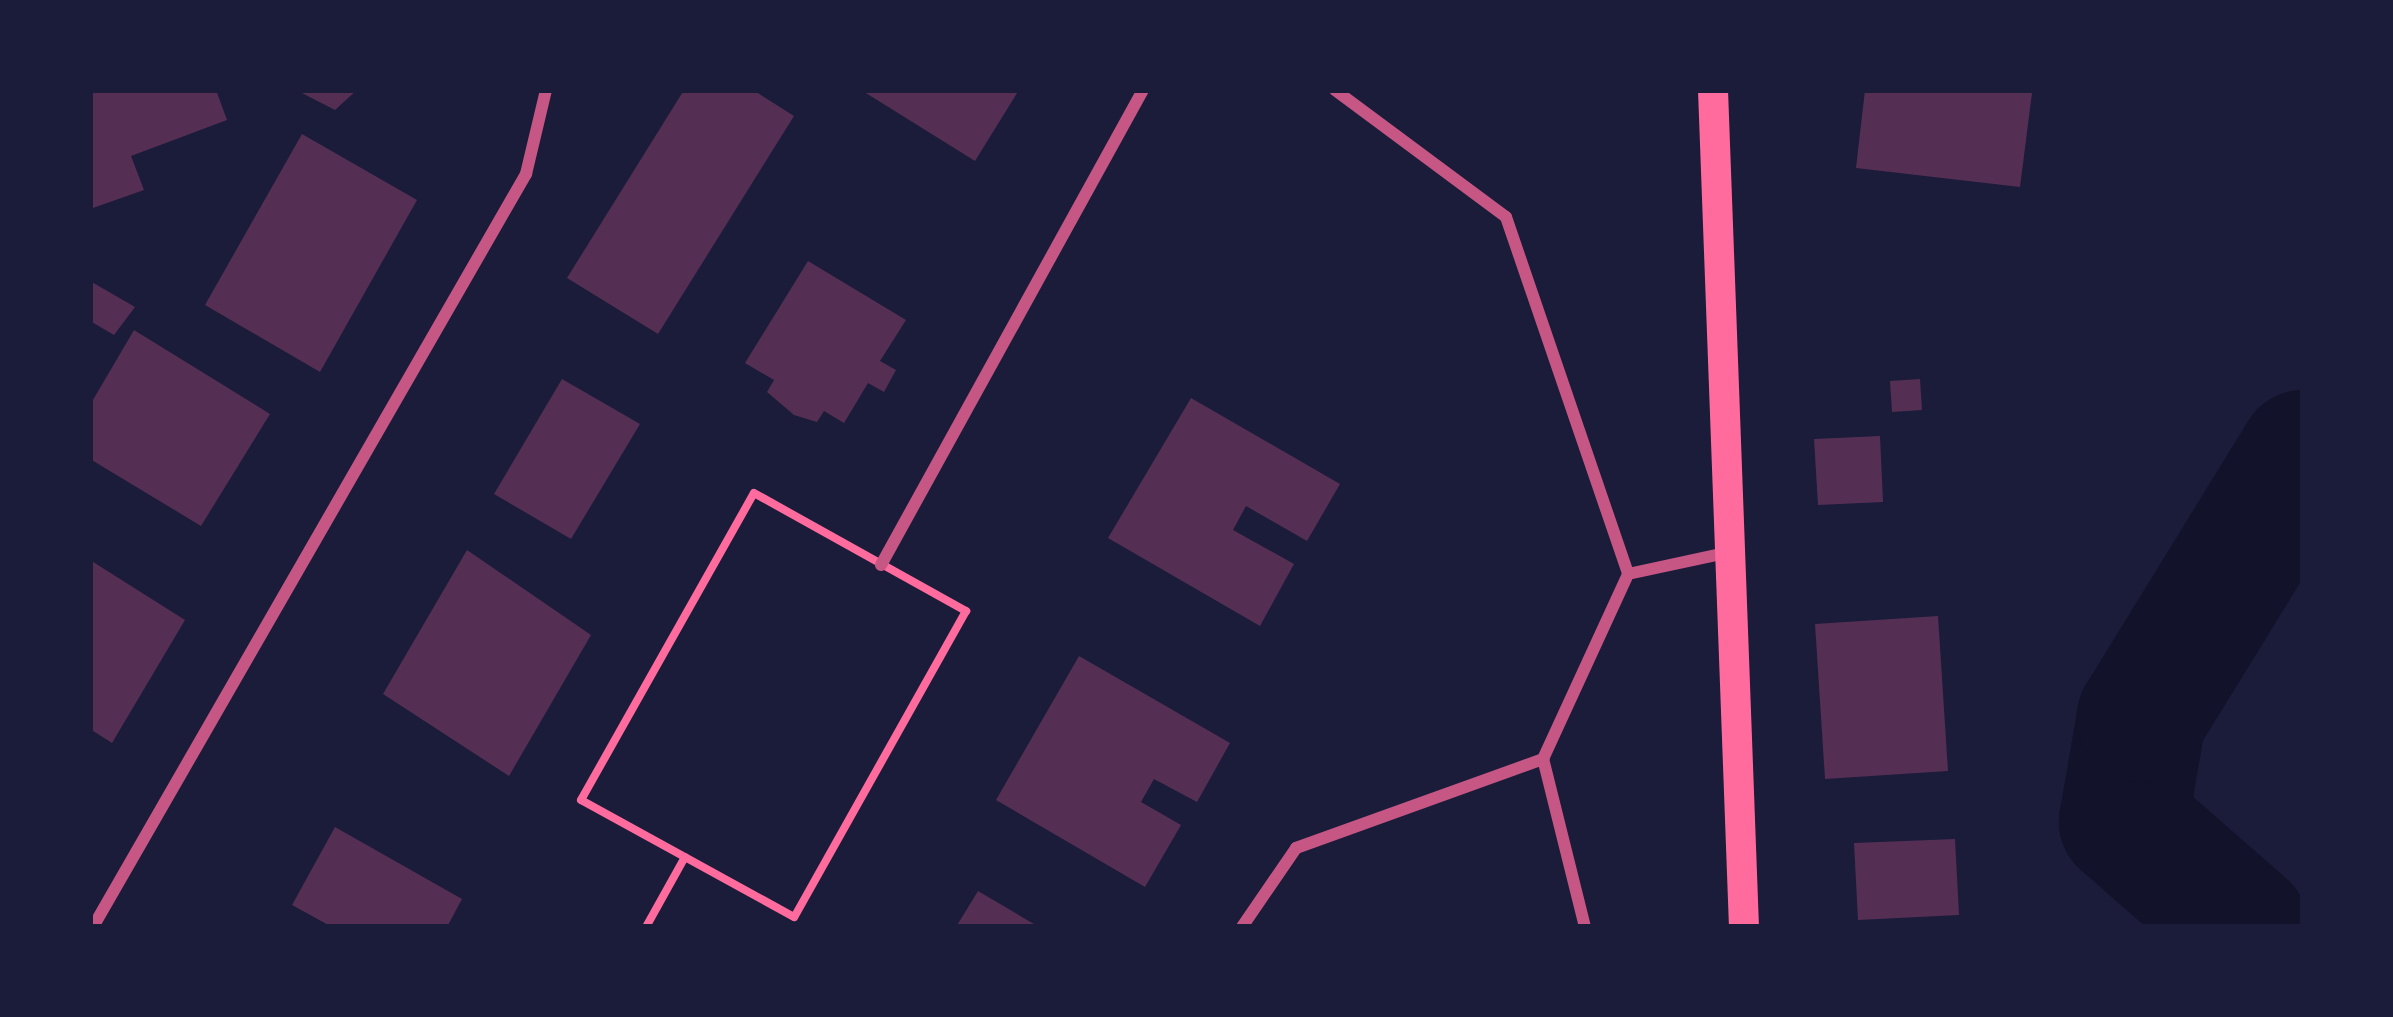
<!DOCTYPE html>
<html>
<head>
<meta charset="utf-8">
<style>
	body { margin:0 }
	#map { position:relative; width:2393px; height:1017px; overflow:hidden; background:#1b1b3a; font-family:Ubuntu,sans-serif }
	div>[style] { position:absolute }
	.river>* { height:129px; margin:-64.5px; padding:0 64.5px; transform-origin:64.5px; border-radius:64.5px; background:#12122b }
	.building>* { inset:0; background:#542f53 }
	.path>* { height:8px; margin:-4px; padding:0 4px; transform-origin:4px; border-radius:4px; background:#ff6b9d }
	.minor>* { height:12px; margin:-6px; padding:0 6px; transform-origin:6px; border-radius:6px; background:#c65784 }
	.primary>* { height:30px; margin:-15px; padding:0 15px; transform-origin:15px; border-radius:15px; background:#ff6b9d }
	span { translate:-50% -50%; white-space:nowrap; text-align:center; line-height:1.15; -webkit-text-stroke:9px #1b1b3a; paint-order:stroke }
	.frame { position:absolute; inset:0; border:93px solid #1b1b3a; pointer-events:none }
</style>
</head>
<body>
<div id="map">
	<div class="river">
		<div style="left:2244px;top:927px;width:161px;rotate:-138.8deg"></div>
		<div style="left:2123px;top:821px;width:106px;rotate:-80.2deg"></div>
		<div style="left:2141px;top:717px;width:309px;rotate:-58.4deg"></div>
	</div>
	<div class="building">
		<div style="clip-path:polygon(90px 90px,216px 90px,227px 120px,131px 156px,144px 190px,90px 209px)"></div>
		<div style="clip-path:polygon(296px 90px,357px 90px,335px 110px)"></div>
		<div style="clip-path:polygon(684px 90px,753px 90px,794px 116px,658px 334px,567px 278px)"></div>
		<div style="clip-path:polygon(861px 90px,1019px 90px,975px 161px)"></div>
		<div style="clip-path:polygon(1865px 90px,2032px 93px,2020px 187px,1856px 168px)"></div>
		<div style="clip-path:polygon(302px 134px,417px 200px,320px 372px,205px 305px)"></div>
		<div style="clip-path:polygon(808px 261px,906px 320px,880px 361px,896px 370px,884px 392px,868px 383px,844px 423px,824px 411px,817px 422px,794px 415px,767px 392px,774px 380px,745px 363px)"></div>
		<div style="clip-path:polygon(90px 281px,135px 307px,114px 335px,90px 321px)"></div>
		<div style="clip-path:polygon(134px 330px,270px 414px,201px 526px,90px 459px,90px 405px)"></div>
		<div style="clip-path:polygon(562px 379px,640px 424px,571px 539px,494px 494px)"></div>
		<div style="clip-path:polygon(1920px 379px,1922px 410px,1892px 412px,1890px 381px)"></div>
		<div style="clip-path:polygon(1191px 398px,1340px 484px,1307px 541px,1246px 506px,1233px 530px,1294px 564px,1260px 626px,1108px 538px)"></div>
		<div style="clip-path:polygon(1880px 436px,1883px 502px,1818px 505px,1814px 439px)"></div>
		<div style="clip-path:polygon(467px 550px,591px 635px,509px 776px,383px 694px)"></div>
		<div style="clip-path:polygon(90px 560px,185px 620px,112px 743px,90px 729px)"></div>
		<div style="clip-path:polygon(1938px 616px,1948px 771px,1825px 779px,1815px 624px)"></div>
		<div style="clip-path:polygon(1079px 656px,1230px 743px,1197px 802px,1154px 779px,1141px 802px,1181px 825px,1145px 887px,996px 800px)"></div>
		<div style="clip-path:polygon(335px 827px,462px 899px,447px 927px,332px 927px,292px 905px)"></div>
		<div style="clip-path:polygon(1955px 839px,1959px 915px,1858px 920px,1854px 843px)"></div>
		<div style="clip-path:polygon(978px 891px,1039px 927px,956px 927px)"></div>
	</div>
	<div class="path">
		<div style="left:754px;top:493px;width:243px;rotate:29.1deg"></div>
		<div style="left:966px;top:611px;width:351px;rotate:119.3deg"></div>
		<div style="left:794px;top:917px;width:243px;rotate:-151.2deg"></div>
		<div style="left:581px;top:800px;width:352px;rotate:-60.6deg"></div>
		<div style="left:646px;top:927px;width:80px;rotate:-60.9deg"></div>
	</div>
	<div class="minor">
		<div style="left:1335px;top:90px;width:213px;rotate:36.6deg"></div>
		<div style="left:1506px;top:217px;width:377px;rotate:71.1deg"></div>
		<div style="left:881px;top:565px;width:542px;rotate:-61.12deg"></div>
		<div style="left:1628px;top:574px;width:104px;rotate:-12.2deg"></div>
		<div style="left:93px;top:927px;width:869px;rotate:-60.1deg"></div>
		<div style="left:526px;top:174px;width:86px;rotate:-76.6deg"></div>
		<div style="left:1242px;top:927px;width:96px;rotate:-55.6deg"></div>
		<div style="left:1296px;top:848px;width:263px;rotate:-19.8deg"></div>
		<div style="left:1585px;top:927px;width:173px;rotate:-104deg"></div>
		<div style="left:1543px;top:759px;width:204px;rotate:-65.3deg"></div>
	</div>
	<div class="primary">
		<div style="left:1713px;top:90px;width:838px;rotate:87.88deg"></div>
	</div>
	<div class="frame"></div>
</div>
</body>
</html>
